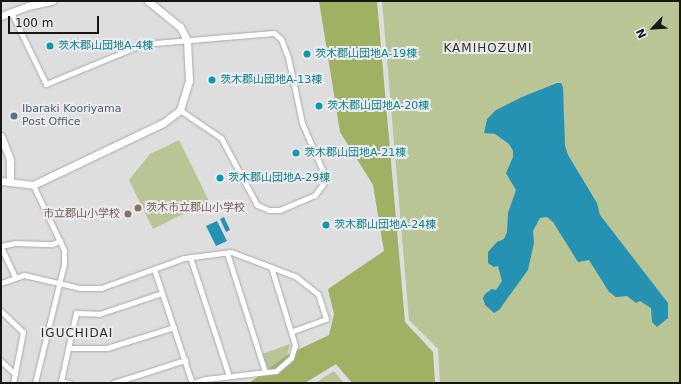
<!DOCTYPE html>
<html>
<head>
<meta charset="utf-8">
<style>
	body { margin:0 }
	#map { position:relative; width:681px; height:384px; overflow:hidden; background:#dededf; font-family:"DejaVu Sans","Noto Sans JP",sans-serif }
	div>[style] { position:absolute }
	.green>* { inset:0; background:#b9c595 }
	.forest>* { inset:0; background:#a0b164 }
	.water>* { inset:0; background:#2692b3 }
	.roads { filter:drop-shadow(0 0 1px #a9a9ab) drop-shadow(0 0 1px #a9a9ab) }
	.street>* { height:5px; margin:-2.5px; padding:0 2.5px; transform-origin:2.5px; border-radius:2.5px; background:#fff }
	.secondary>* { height:7px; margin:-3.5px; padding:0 3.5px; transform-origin:3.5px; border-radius:3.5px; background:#fff }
	.dots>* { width:11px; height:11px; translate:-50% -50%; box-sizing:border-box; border:2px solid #ebebed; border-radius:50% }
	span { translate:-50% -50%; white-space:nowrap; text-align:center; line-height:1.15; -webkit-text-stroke:4px #ebebed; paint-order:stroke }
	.culture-label { font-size:11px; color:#0d838f }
	.left { translate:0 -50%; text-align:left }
	.service-label { font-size:11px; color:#4e5e75 }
	.education-label { font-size:11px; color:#785e54 }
	.right { translate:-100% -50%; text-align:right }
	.neighbourhood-label { font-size:12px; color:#2c2d2e; letter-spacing:1px }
	.frame { position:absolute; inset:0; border:2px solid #161617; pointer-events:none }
	.north { position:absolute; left:633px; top:8px; width:40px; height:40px; -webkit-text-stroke:3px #ebebed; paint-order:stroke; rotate:245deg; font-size:11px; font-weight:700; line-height:16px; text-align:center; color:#161617 }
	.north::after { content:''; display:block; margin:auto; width:14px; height:18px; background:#161617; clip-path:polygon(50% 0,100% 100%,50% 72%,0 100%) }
	.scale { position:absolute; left:8px; top:16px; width:91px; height:18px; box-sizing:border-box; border:2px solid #161617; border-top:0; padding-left:5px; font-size:12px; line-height:14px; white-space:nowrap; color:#161617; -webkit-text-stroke:3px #ebebed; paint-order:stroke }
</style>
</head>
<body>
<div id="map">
	<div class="green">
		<div style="clip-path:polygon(382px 1px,680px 1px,680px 383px,440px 383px,438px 349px,409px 320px)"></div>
		<div style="clip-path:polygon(179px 140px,209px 201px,153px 229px,129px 180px,150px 154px)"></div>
		<div style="clip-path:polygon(290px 344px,286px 360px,272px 370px,267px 367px,262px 354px)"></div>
		<div style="clip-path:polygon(334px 371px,344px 383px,315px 383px)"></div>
	</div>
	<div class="forest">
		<div style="clip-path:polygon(319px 1px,377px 1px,405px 322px,433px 352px,435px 383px,352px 383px,336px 364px,305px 383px,249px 383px,289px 354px,329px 335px,334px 314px,328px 289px,384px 251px,373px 185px,340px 132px)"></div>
	</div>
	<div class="water">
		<div style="clip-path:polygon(557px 83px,561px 83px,563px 87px,565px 146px,568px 155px,597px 203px,600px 215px,668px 303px,668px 318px,657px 327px,652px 322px,651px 308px,640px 301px,636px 303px,627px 296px,616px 297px,609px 292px,589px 260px,578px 262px,553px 222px,547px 217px,540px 218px,533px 231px,534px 243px,528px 270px,499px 310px,494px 313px,485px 305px,483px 298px,485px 294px,492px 289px,496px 290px,502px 281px,498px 266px,494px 267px,488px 263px,488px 252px,497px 242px,504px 239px,507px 232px,508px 213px,516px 190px,506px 173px,513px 157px,513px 151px,509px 144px,495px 134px,484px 133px,487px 119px,496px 110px,522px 97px)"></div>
		<div style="clip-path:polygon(224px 217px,230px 230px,226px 232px,220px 219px)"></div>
		<div style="clip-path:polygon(217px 221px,227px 241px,216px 246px,206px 226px)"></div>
	</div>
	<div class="roads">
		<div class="street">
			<div style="left:11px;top:12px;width:80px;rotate:64.1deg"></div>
			<div style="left:46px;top:84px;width:105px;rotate:-22.4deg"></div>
			<div style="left:143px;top:44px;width:131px;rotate:-4.8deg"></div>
			<div style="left:274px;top:33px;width:9px;rotate:41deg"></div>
			<div style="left:281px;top:39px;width:19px;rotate:69deg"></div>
			<div style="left:288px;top:57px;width:67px;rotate:78deg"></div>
			<div style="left:302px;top:123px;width:58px;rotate:66.5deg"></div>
			<div style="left:325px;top:176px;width:8px;rotate:104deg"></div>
			<div style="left:323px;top:184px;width:14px;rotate:126deg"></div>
			<div style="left:315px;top:195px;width:38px;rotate:157deg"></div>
			<div style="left:280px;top:210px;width:11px;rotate:180deg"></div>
			<div style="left:269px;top:210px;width:13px;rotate:-157deg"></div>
			<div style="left:257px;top:205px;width:76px;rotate:-118.2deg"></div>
			<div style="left:221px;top:138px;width:50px;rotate:-145.7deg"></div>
			<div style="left:33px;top:185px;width:72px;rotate:64.5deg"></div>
			<div style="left:64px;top:250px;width:14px;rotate:90deg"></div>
			<div style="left:64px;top:264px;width:122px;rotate:103.7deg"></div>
			<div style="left:1px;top:246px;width:14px;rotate:-12deg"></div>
			<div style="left:15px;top:243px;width:37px;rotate:2deg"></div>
			<div style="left:52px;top:244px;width:9px;rotate:-21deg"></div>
			<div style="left:1px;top:247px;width:33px;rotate:65deg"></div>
			<div style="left:227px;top:253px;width:125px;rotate:72.3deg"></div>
			<div style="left:190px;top:257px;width:125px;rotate:71.9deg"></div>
			<div style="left:271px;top:267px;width:26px;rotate:21deg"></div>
			<div style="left:295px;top:276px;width:29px;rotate:38deg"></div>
			<div style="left:318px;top:294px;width:26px;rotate:72deg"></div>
			<div style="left:326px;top:319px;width:37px;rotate:160deg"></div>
			<div style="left:154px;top:269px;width:120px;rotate:71.6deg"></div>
			<div style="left:1px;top:283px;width:24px;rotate:-19deg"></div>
			<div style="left:24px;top:275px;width:57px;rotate:13.1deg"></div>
			<div style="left:80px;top:288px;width:21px"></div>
			<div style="left:101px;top:288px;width:88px;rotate:-19.9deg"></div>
			<div style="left:184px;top:258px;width:47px;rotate:-7.3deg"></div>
			<div style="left:231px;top:252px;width:43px;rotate:20.6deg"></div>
			<div style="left:271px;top:267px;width:82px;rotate:72.9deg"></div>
			<div style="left:295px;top:345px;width:14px;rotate:107deg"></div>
			<div style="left:291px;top:358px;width:20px;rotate:139deg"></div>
			<div style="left:276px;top:371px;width:71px;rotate:173.6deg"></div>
			<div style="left:205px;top:379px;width:13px;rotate:162deg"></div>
			<div style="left:1px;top:311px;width:30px;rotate:44deg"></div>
			<div style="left:23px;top:332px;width:52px;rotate:101.1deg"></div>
			<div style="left:69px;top:348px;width:38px"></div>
			<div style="left:107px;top:348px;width:70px;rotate:-17.4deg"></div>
			<div style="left:1px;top:361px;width:19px;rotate:43deg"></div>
			<div style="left:69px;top:383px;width:8px;rotate:-166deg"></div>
			<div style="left:61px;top:381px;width:70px;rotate:-77.6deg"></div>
			<div style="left:76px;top:313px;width:23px;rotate:2deg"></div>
			<div style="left:99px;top:314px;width:66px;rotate:-18.4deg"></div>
			<div style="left:113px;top:383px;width:76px;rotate:-17.7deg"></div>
		</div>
		<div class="secondary">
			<div style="left:1px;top:16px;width:29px;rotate:-20deg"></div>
			<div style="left:28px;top:6px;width:25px;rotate:-12deg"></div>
			<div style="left:1px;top:136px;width:26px;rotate:69deg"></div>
			<div style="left:10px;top:160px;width:22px;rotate:90deg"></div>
			<div style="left:1px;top:181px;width:32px;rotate:7deg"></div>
			<div style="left:33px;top:185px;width:144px;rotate:-25.5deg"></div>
			<div style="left:163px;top:123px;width:21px;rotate:-37deg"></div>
			<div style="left:180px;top:110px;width:31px;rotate:-73deg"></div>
			<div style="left:189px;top:80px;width:40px;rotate:-92.9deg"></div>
			<div style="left:187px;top:40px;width:15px;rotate:-118deg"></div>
			<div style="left:180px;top:27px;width:41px;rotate:-140.9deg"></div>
		</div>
	</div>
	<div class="dots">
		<div style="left:50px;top:46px;background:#0f9aa8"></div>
		<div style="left:307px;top:54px;background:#0f9aa8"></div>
		<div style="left:212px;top:80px;background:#0f9aa8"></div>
		<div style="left:319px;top:106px;background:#0f9aa8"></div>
		<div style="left:14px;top:116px;background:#5c6f8a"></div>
		<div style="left:296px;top:153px;background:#0f9aa8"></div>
		<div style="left:220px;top:178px;background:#0f9aa8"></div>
		<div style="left:138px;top:208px;background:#8d6e63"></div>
		<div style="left:128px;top:214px;background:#8d6e63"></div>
		<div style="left:326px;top:225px;background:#0f9aa8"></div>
	</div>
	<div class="culture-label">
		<span class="left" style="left:58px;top:46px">茨木郡山団地A-4棟</span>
		<span class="left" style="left:315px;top:54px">茨木郡山団地A-19棟</span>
		<span class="left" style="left:220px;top:80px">茨木郡山団地A-13棟</span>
		<span class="left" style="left:327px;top:106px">茨木郡山団地A-20棟</span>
		<span class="left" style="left:304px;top:153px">茨木郡山団地A-21棟</span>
		<span class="left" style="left:228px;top:178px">茨木郡山団地A-29棟</span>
		<span class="left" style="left:334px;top:225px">茨木郡山団地A-24棟</span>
	</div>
	<div class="service-label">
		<span class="left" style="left:22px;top:116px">Ibaraki Kooriyama<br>Post Office</span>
	</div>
	<div class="education-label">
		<span class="left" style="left:146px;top:208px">茨木市立郡山小学校</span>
		<span class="right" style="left:120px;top:214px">市立郡山小学校</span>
	</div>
	<div class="neighbourhood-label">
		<span style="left:488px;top:49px">KAMIHOZUMI</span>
		<span style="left:77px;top:334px">IGUCHIDAI</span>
	</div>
	<div class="frame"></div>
	<div class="north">N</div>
	<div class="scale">100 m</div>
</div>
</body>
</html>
